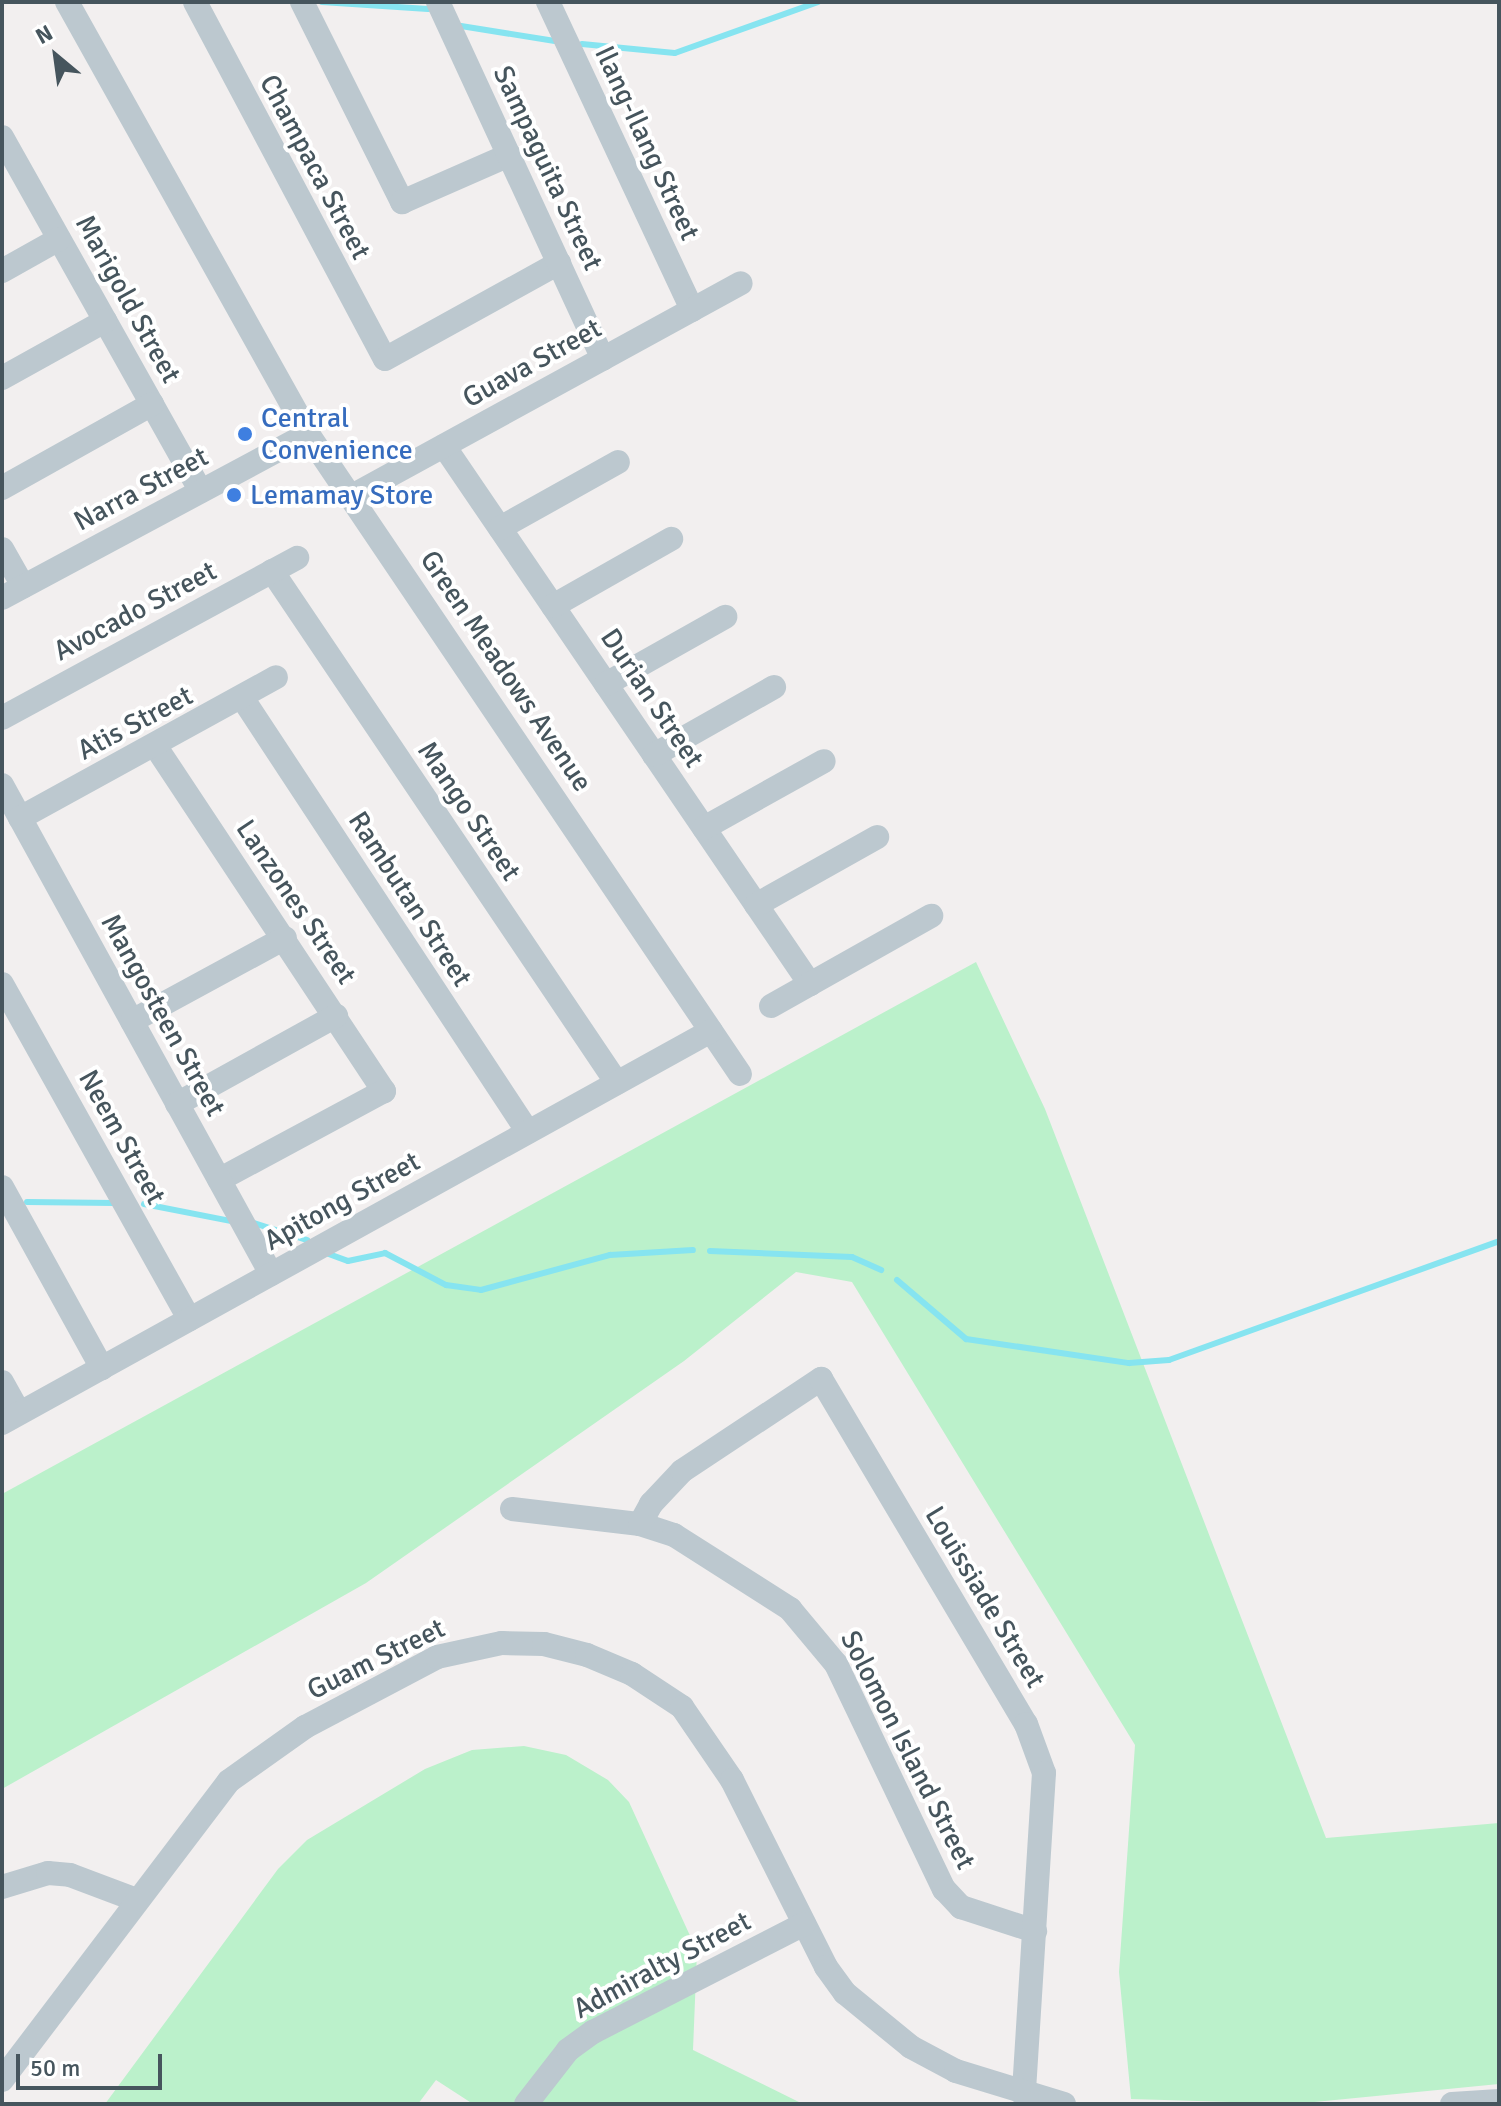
<!DOCTYPE html>
<html>
<head>
<meta charset="utf-8">
<style>
	body { margin:0 }
	#map { position:relative; width:1501px; height:2106px; overflow:hidden; background:#f2efef; font-family:Signika,sans-serif }
	div>[style] { position:absolute }
	.green>* { inset:0; background:#bbf1cb }
	.stream>* { height:6px; margin:-3px; padding:0 3px; transform-origin:3px; border-radius:3px; background:#86e4f0 }
	.minor>* { height:24px; margin:-12px; padding:0 12px; transform-origin:12px; border-radius:12px; background:#bcc8cf }
	.dots>* { width:22px; height:22px; translate:-50% -50%; box-sizing:border-box; border:4px solid #fff; border-radius:50% }
	span { translate:-50% -50%; white-space:nowrap; text-align:center; line-height:1.15; -webkit-text-stroke:8px #fff; paint-order:stroke }
	.street-label { font-size:28px; color:#46555d }
	.shop-label { font-size:28px; color:#366cbe }
	.left { translate:0 -50%; text-align:left }
	.frame { position:absolute; inset:0; border:4px solid #46555d; pointer-events:none }
	.north { position:absolute; left:16px; top:16px; width:80px; height:80px; -webkit-text-stroke:6px #fff; paint-order:stroke; rotate:331deg; font-size:22px; font-weight:700; line-height:32px; text-align:center; color:#46555d }
	.north::after { content:''; display:block; margin:auto; width:28px; height:36px; background:#46555d; clip-path:polygon(50% 0,100% 100%,50% 72%,0 100%) }
	.scale { position:absolute; left:16px; top:2054px; width:146px; height:36px; box-sizing:border-box; border:4px solid #46555d; border-top:0; padding-left:10px; font-size:24px; line-height:28px; white-space:nowrap; color:#46555d; -webkit-text-stroke:6px #fff; paint-order:stroke }
</style>
</head>
<body>
<div id="map">
	<div class="green">
		<div style="clip-path:polygon(976px 962px,1045px 1109px,1326px 1838px,1499px 1823px,1499px 2084px,1294px 2104px,1131px 2099px,1119px 1972px,1135px 1745px,852px 1282px,796px 1272px,684px 1361px,366px 1583px,2px 1789px,2px 1494px)"></div>
		<div style="clip-path:polygon(524px 1746px,566px 1755px,608px 1780px,629px 1802px,697px 1951px,693px 2050px,803px 2104px,473px 2104px,436px 2080px,418px 2104px,105px 2104px,278px 1869px,307px 1840px,425px 1769px,472px 1750px)"></div>
	</div>
	<div class="stream">
		<div style="left:322px;top:2px;width:106px;rotate:3.8deg"></div>
		<div style="left:461px;top:26px;width:95px;rotate:9.1deg"></div>
		<div style="left:582px;top:44px;width:93px;rotate:5.5deg"></div>
		<div style="left:675px;top:53px;width:152px;rotate:-19.6deg"></div>
		<div style="left:27px;top:1202px;width:87px;rotate:0.7deg"></div>
		<div style="left:144px;top:1204px;width:89px;rotate:11.1deg"></div>
		<div style="left:254px;top:1223px;width:56px;rotate:17.8deg"></div>
		<div style="left:710px;top:1251px;width:142px;rotate:2.4deg"></div>
		<div style="left:852px;top:1257px;width:32px;rotate:24deg"></div>
		<div style="left:326px;top:1253px;width:23px;rotate:20deg"></div>
		<div style="left:348px;top:1261px;width:38px;rotate:-12deg"></div>
		<div style="left:385px;top:1253px;width:69px;rotate:27.7deg"></div>
		<div style="left:446px;top:1285px;width:35px;rotate:8deg"></div>
		<div style="left:481px;top:1290px;width:134px;rotate:-15.2deg"></div>
		<div style="left:610px;top:1255px;width:83px;rotate:-3.4deg"></div>
		<div style="left:897px;top:1280px;width:91px;rotate:40.5deg"></div>
		<div style="left:966px;top:1339px;width:165px;rotate:8.4deg"></div>
		<div style="left:1129px;top:1363px;width:40px;rotate:-4.3deg"></div>
		<div style="left:1169px;top:1360px;width:351px;rotate:-19.8deg"></div>
	</div>
	<div class="minor">
		<div style="left:67px;top:2px;width:495px;rotate:60.8deg"></div>
		<div style="left:308px;top:434px;width:772px;rotate:55.98deg"></div>
		<div style="left:195px;top:2px;width:404px;rotate:62deg"></div>
		<div style="left:385px;top:359px;width:199px;rotate:-28.9deg"></div>
		<div style="left:302px;top:2px;width:224px;rotate:63.4deg"></div>
		<div style="left:402px;top:202px;width:117px;rotate:-23.7deg"></div>
		<div style="left:438px;top:2px;width:393px;rotate:65.2deg"></div>
		<div style="left:548px;top:2px;width:340px;rotate:64.9deg"></div>
		<div style="left:2px;top:137px;width:406px;rotate:60.7deg"></div>
		<div style="left:2px;top:271px;width:65px;rotate:-29.3deg"></div>
		<div style="left:2px;top:378px;width:118px;rotate:-29deg"></div>
		<div style="left:444px;top:446px;width:651px;rotate:55.77deg"></div>
		<div style="left:2px;top:488px;width:172px;rotate:-29.2deg"></div>
		<div style="left:352px;top:496px;width:443px;rotate:-28.7deg"></div>
		<div style="left:500px;top:528px;width:135px;rotate:-29.2deg"></div>
		<div style="left:2px;top:549px;width:43px;rotate:60.4deg"></div>
		<div style="left:272px;top:571px;width:617px;rotate:56.03deg"></div>
		<div style="left:2px;top:598px;width:347px;rotate:-28.2deg"></div>
		<div style="left:553px;top:606px;width:136px;rotate:-29.6deg"></div>
		<div style="left:606px;top:684px;width:137px;rotate:-29.4deg"></div>
		<div style="left:243px;top:699px;width:518px;rotate:56.65deg"></div>
		<div style="left:2px;top:718px;width:336px;rotate:-28.5deg"></div>
		<div style="left:156px;top:747px;width:413px;rotate:56.5deg"></div>
		<div style="left:384px;top:1091px;width:187px;rotate:151.7deg"></div>
		<div style="left:654px;top:755px;width:138px;rotate:-29.5deg"></div>
		<div style="left:2px;top:785px;width:558px;rotate:61.18deg"></div>
		<div style="left:20px;top:818px;width:292px;rotate:-28.8deg"></div>
		<div style="left:704px;top:828px;width:137px;rotate:-29.2deg"></div>
		<div style="left:756px;top:905px;width:139px;rotate:-29.3deg"></div>
		<div style="left:2px;top:984px;width:384px;rotate:60.8deg"></div>
		<div style="left:771px;top:1006px;width:184px;rotate:-29.4deg"></div>
		<div style="left:132px;top:1021px;width:174px;rotate:-28.5deg"></div>
		<div style="left:177px;top:1104px;width:182px;rotate:-29deg"></div>
		<div style="left:2px;top:1187px;width:207px;rotate:61.1deg"></div>
		<div style="left:2px;top:1382px;width:35px;rotate:61deg"></div>
		<div style="left:2px;top:1423px;width:810px;rotate:-28.94deg"></div>
		<div style="left:512px;top:1509px;width:129px;rotate:6.7deg"></div>
		<div style="left:640px;top:1524px;width:36px;rotate:18deg"></div>
		<div style="left:674px;top:1535px;width:138px;rotate:32.5deg"></div>
		<div style="left:790px;top:1609px;width:72px;rotate:50.1deg"></div>
		<div style="left:836px;top:1664px;width:250px;rotate:64.4deg"></div>
		<div style="left:944px;top:1889px;width:25px;rotate:47deg"></div>
		<div style="left:961px;top:1907px;width:78px;rotate:18deg"></div>
		<div style="left:640px;top:1524px;width:23px;rotate:-61deg"></div>
		<div style="left:651px;top:1504px;width:45px;rotate:-46.8deg"></div>
		<div style="left:682px;top:1471px;width:167px;rotate:-33.5deg"></div>
		<div style="left:821px;top:1379px;width:401px;rotate:59.3deg"></div>
		<div style="left:1026px;top:1724px;width:52px;rotate:69.8deg"></div>
		<div style="left:1044px;top:1773px;width:323px;rotate:93.6deg"></div>
		<div style="left:2px;top:1887px;width:48px;rotate:-16.9deg"></div>
		<div style="left:48px;top:1873px;width:22px;rotate:5deg"></div>
		<div style="left:70px;top:1875px;width:71px;rotate:20.7deg"></div>
		<div style="left:2px;top:2080px;width:375px;rotate:-52.8deg"></div>
		<div style="left:229px;top:1781px;width:93px;rotate:-35.4deg"></div>
		<div style="left:305px;top:1727px;width:149px;rotate:-27.9deg"></div>
		<div style="left:437px;top:1657px;width:66px;rotate:-12.2deg"></div>
		<div style="left:502px;top:1643px;width:42px;rotate:1.4deg"></div>
		<div style="left:544px;top:1644px;width:44px;rotate:14.3deg"></div>
		<div style="left:587px;top:1655px;width:49px;rotate:22.9deg"></div>
		<div style="left:632px;top:1674px;width:60px;rotate:33.4deg"></div>
		<div style="left:682px;top:1707px;width:88px;rotate:55.6deg"></div>
		<div style="left:732px;top:1780px;width:209px;rotate:63.3deg"></div>
		<div style="left:826px;top:1967px;width:32px;rotate:54deg"></div>
		<div style="left:845px;top:1993px;width:85px;rotate:39.3deg"></div>
		<div style="left:911px;top:2047px;width:51px;rotate:28.1deg"></div>
		<div style="left:956px;top:2071px;width:113px;rotate:17deg"></div>
		<div style="left:526px;top:2104px;width:68px;rotate:-52.1deg"></div>
		<div style="left:568px;top:2050px;width:31px;rotate:-36deg"></div>
		<div style="left:593px;top:2032px;width:237px;rotate:-27.1deg"></div>
		<div style="left:1452px;top:2104px;width:47px;rotate:-3.7deg"></div>
	</div>
	<div class="dots">
		<div style="left:245px;top:434px;background:#3f7fe0"></div>
		<div style="left:234px;top:495px;background:#3f7fe0"></div>
	</div>
	<div class="street-label">
		<span style="left:647px;top:143px;rotate:65deg">Ilang-Ilang Street</span>
		<span style="left:315px;top:167px;rotate:62deg">Champaca Street</span>
		<span style="left:548px;top:168px;rotate:65deg">Sampaguita Street</span>
		<span style="left:128px;top:299px;rotate:61deg">Marigold Street</span>
		<span style="left:532px;top:363px;rotate:-29deg">Guava Street</span>
		<span style="left:141px;top:489px;rotate:-28deg">Narra Street</span>
		<span style="left:135px;top:611px;rotate:-28deg">Avocado Street</span>
		<span style="left:506px;top:671px;rotate:56deg">Green Meadows Avenue</span>
		<span style="left:652px;top:698px;rotate:56deg">Durian Street</span>
		<span style="left:135px;top:723px;rotate:-28deg">Atis Street</span>
		<span style="left:469px;top:811px;rotate:56deg">Mango Street</span>
		<span style="left:410px;top:899px;rotate:57deg">Rambutan Street</span>
		<span style="left:296px;top:902px;rotate:56deg">Lanzones Street</span>
		<span style="left:163px;top:1015px;rotate:61deg">Mangosteen Street</span>
		<span style="left:122px;top:1137px;rotate:61deg">Neem Street</span>
		<span style="left:342px;top:1201px;rotate:-29deg">Apitong Street</span>
		<span style="left:985px;top:1597px;rotate:59deg">Louissiade Street</span>
		<span style="left:376px;top:1659px;rotate:-26deg">Guam Street</span>
		<span style="left:908px;top:1750px;rotate:63deg">Solomon Island Street</span>
		<span style="left:662px;top:1965px;rotate:-28deg">Admiralty Street</span>
	</div>
	<div class="shop-label">
		<span class="left" style="left:261px;top:434px">Central<br>Convenience</span>
		<span class="left" style="left:250px;top:495px">Lemamay Store</span>
	</div>
	<div class="frame"></div>
	<div class="north">N</div>
	<div class="scale">50 m</div>
</div>
</body>
</html>
